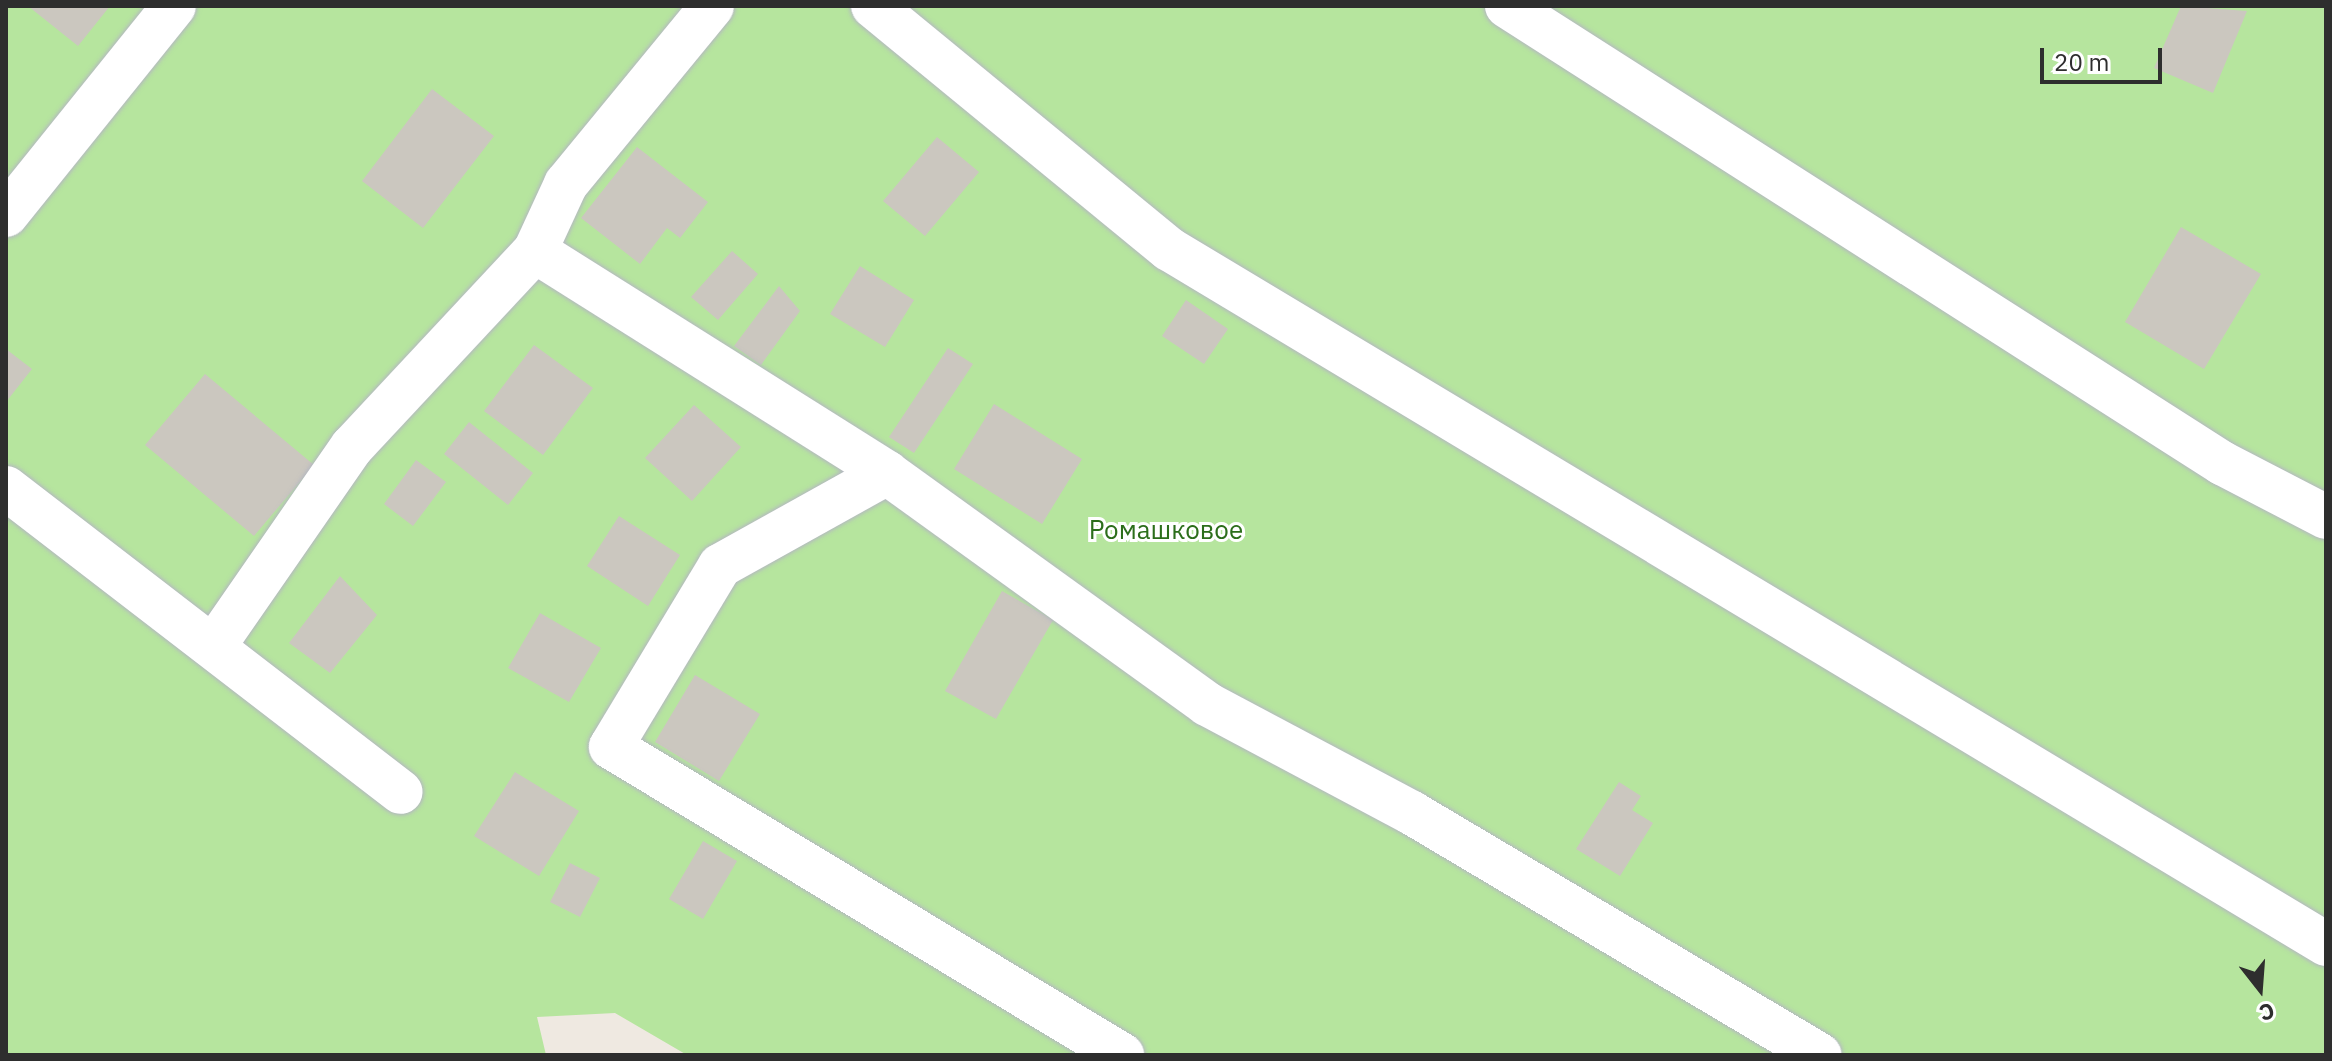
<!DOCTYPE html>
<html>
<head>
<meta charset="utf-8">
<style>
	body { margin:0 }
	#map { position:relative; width:2332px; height:1061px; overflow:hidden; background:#efe9e1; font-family:"IBM Plex Sans",sans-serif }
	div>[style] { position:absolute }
	.green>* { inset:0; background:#b6e59e }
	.building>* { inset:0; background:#cbc7bf }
	.roads { filter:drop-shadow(0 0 2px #b4b7c1) drop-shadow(0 0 2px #b4b7c1) }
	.minor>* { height:44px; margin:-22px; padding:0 22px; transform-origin:22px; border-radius:22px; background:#fff }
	span { translate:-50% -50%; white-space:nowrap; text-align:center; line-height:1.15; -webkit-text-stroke:6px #fff; paint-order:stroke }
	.park-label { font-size:26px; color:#2c6e1b }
	.frame { position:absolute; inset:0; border:8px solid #2e2e2e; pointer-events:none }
	.north { position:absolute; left:2220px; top:949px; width:80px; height:80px; -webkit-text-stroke:6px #fff; paint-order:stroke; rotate:163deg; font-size:22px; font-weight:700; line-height:32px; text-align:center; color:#2e2e2e }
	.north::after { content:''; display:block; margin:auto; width:28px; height:36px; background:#2e2e2e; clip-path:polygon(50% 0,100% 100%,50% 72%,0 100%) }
	.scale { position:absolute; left:2040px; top:48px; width:122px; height:36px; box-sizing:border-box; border:4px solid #2e2e2e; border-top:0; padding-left:10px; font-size:24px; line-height:28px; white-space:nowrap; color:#2e2e2e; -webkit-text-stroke:6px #fff; paint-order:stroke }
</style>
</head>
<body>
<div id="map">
	<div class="green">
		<div style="clip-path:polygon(6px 6px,2326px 6px,2326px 1055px,687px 1055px,615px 1013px,537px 1017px,546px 1055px,6px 1055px)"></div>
	</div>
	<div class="building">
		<div style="clip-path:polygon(28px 6px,110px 6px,78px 46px)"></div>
		<div style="clip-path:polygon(2181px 6px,2247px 11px,2213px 93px,2154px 68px)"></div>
		<div style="clip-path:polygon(432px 89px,494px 136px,423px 228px,362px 181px)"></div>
		<div style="clip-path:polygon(937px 137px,979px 172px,925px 236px,883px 201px)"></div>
		<div style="clip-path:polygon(637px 147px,708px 202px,680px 238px,667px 228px,640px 264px,581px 218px)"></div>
		<div style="clip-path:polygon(2181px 227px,2261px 274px,2204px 369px,2125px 322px)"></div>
		<div style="clip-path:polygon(732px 251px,758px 274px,718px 320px,691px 297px)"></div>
		<div style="clip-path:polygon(860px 266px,914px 300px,885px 347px,830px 314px)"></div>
		<div style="clip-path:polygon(779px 286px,800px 311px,761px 365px,734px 346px)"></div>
		<div style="clip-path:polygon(1186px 300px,1228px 329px,1204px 364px,1162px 336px)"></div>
		<div style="clip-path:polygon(534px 345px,593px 388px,543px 455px,484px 411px)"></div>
		<div style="clip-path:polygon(948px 348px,973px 364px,914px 453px,889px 437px)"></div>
		<div style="clip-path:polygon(6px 349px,32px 369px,6px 402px)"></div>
		<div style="clip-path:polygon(205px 374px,314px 465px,254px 536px,145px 445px)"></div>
		<div style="clip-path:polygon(994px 404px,1082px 459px,1042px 524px,954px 469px)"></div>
		<div style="clip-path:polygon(694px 405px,741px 447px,692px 501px,645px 458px)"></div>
		<div style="clip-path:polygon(469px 422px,533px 473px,508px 505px,444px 454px)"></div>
		<div style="clip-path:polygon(416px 460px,446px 482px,413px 526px,384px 504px)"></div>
		<div style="clip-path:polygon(619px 516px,680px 555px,648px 606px,587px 566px)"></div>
		<div style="clip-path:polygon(340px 576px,377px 615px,330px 673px,289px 643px)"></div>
		<div style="clip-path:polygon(1002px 591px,1053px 620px,996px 719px,945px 691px)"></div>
		<div style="clip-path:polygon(540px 613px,601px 648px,569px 702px,508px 668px)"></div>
		<div style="clip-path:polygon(695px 675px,760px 714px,719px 781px,655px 742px)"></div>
		<div style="clip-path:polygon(515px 772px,579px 811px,539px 876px,474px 836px)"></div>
		<div style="clip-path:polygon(1619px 782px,1641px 796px,1632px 810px,1653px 823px,1620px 876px,1576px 849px)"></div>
		<div style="clip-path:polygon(703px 841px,737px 861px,703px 919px,669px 899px)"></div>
		<div style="clip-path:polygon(570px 863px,600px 878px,580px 917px,550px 902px)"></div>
	</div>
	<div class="roads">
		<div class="minor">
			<div style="left:873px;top:6px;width:383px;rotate:39.4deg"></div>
			<div style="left:1169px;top:249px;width:1350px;rotate:30.99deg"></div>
			<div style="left:1507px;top:6px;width:849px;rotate:32.59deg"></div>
			<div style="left:2222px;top:463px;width:117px;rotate:27.4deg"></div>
			<div style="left:6px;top:215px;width:268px;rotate:-51.2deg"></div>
			<div style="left:535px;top:251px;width:416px;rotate:32.2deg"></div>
			<div style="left:887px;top:473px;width:395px;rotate:35.8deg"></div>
			<div style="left:1207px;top:704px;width:232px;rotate:28deg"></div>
			<div style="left:1412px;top:813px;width:474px;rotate:30.7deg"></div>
			<div style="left:887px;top:473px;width:191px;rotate:150.9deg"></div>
			<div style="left:720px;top:566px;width:211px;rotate:121.1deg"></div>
			<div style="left:611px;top:747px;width:597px;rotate:31.08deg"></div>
			<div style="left:6px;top:488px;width:498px;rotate:37.6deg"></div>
			<div style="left:214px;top:646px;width:242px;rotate:-55.3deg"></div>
			<div style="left:352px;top:447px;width:268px;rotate:-47deg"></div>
			<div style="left:535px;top:251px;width:74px;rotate:-65.2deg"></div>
			<div style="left:566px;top:184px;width:230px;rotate:-50.6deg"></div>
		</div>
	</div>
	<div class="park-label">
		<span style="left:1166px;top:530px">Ромашковое</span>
	</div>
	<div class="frame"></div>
	<div class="north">С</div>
	<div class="scale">20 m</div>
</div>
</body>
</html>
